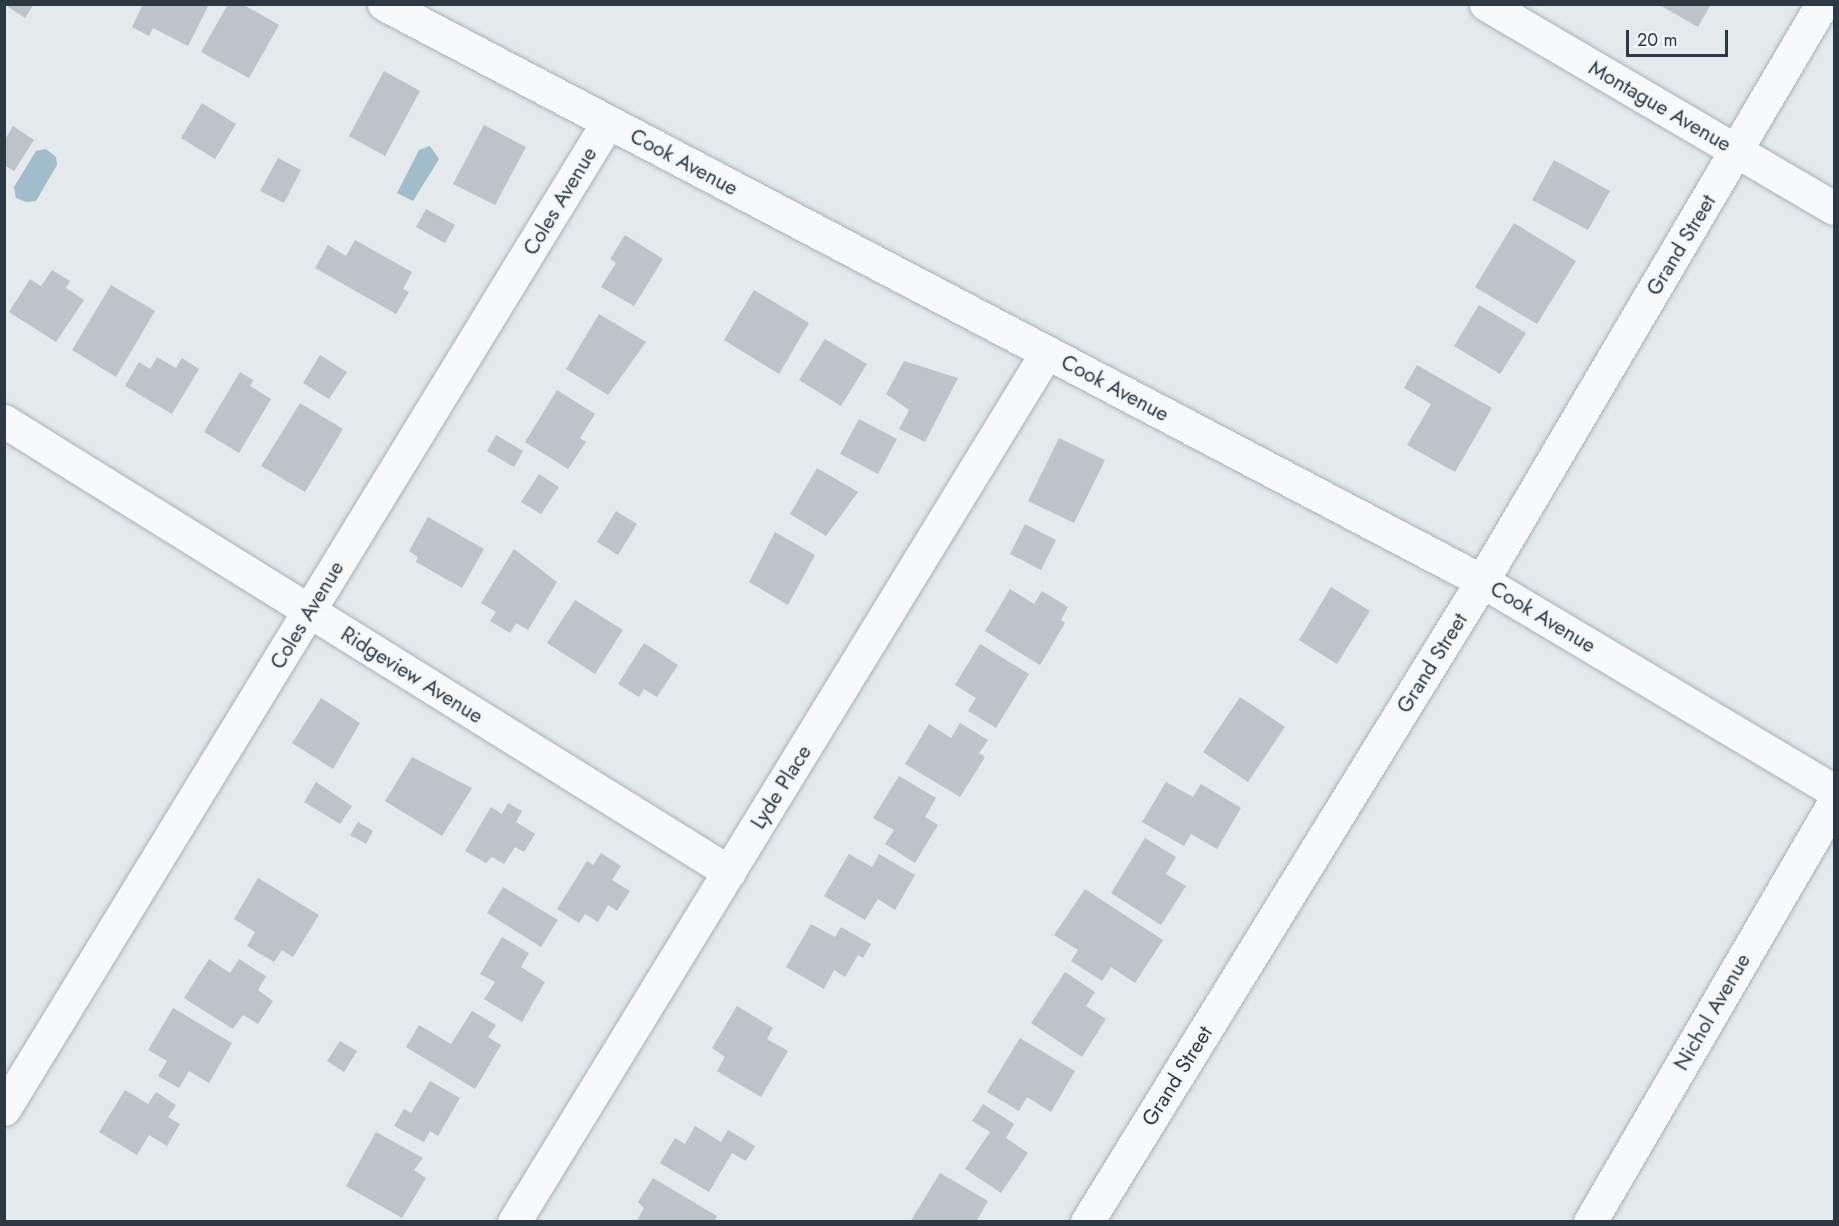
<!DOCTYPE html>
<html>
<head>
<meta charset="utf-8">
<style>
	body { margin:0 }
	#map { position:relative; width:1839px; height:1226px; overflow:hidden; background:#e4e9ec; font-family:Jost,sans-serif }
	div>[style] { position:absolute }
	.water>* { inset:0; background:#a1bcca }
	.building>* { inset:0; background:#bcc3c9 }
	.roads { filter:drop-shadow(0 0 2px #a9b1b6) drop-shadow(0 0 2px #a9b1b6) }
	.minor>* { height:33px; margin:-16.5px; padding:0 16.5px; transform-origin:16.5px; border-radius:16.5px; background:#f7f9fa }
	span { translate:-50% -50%; white-space:nowrap; text-align:center; line-height:1.15; -webkit-text-stroke:4.5px #f4f7f9; paint-order:stroke }
	.street-label { font-size:21px; color:#2c3944 }
	.frame { position:absolute; inset:0; border:6px solid #2c3944; pointer-events:none }
	.scale { position:absolute; left:1626px; top:30px; width:102px; height:27px; box-sizing:border-box; border:3px solid #2c3944; border-top:0; padding-left:8px; font-size:18px; line-height:21px; white-space:nowrap; color:#2c3944; -webkit-text-stroke:4px #f4f7f9; paint-order:stroke }
</style>
</head>
<body>
<div id="map">
	<div class="water">
		<div style="clip-path:polygon(430px 146px,439px 159px,413px 201px,397px 193px,419px 150px)"></div>
		<div style="clip-path:polygon(46px 149px,56px 157px,57px 165px,36px 201px,26px 202px,16px 198px,14px 187px,36px 151px)"></div>
	</div>
	<div class="building">
		<div style="clip-path:polygon(4px 4px,34px 4px,25px 18px)"></div>
		<div style="clip-path:polygon(143px 4px,209px 4px,188px 46px,153px 28px,149px 36px,132px 27px)"></div>
		<div style="clip-path:polygon(228px 4px,242px 4px,279px 25px,249px 78px,201px 52px)"></div>
		<div style="clip-path:polygon(1658px 4px,1711px 4px,1698px 27px)"></div>
		<div style="clip-path:polygon(384px 71px,420px 91px,385px 156px,349px 136px)"></div>
		<div style="clip-path:polygon(202px 103px,236px 124px,215px 159px,181px 138px)"></div>
		<div style="clip-path:polygon(484px 125px,526px 147px,495px 205px,453px 184px)"></div>
		<div style="clip-path:polygon(13px 126px,34px 140px,14px 171px,4px 165px,4px 141px)"></div>
		<div style="clip-path:polygon(278px 158px,301px 170px,284px 203px,260px 191px)"></div>
		<div style="clip-path:polygon(1554px 160px,1610px 191px,1588px 230px,1532px 200px)"></div>
		<div style="clip-path:polygon(426px 209px,455px 225px,445px 243px,416px 227px)"></div>
		<div style="clip-path:polygon(1514px 223px,1576px 261px,1537px 324px,1475px 287px)"></div>
		<div style="clip-path:polygon(625px 235px,663px 259px,634px 306px,601px 287px,616px 263px,610px 259px)"></div>
		<div style="clip-path:polygon(355px 240px,412px 272px,403px 289px,409px 292px,396px 314px,315px 268px,328px 245px,346px 256px)"></div>
		<div style="clip-path:polygon(52px 270px,70px 281px,66px 288px,84px 300px,56px 342px,9px 312px,30px 279px,41px 286px)"></div>
		<div style="clip-path:polygon(111px 285px,155px 311px,116px 377px,72px 350px)"></div>
		<div style="clip-path:polygon(754px 290px,809px 323px,779px 374px,724px 340px)"></div>
		<div style="clip-path:polygon(1479px 305px,1526px 333px,1500px 374px,1454px 346px)"></div>
		<div style="clip-path:polygon(599px 314px,646px 342px,608px 395px,566px 369px)"></div>
		<div style="clip-path:polygon(825px 339px,867px 364px,841px 406px,799px 380px)"></div>
		<div style="clip-path:polygon(320px 355px,347px 372px,329px 399px,303px 383px)"></div>
		<div style="clip-path:polygon(157px 357px,176px 368px,182px 358px,199px 369px,172px 414px,125px 386px,139px 362px,150px 369px)"></div>
		<div style="clip-path:polygon(904px 361px,958px 378px,925px 442px,899px 429px,909px 410px,886px 394px)"></div>
		<div style="clip-path:polygon(1417px 365px,1492px 408px,1455px 472px,1407px 445px,1431px 404px,1404px 388px)"></div>
		<div style="clip-path:polygon(240px 372px,253px 380px,250px 386px,271px 399px,239px 453px,204px 432px)"></div>
		<div style="clip-path:polygon(557px 390px,595px 414px,580px 438px,586px 442px,568px 469px,525px 442px)"></div>
		<div style="clip-path:polygon(300px 403px,343px 429px,305px 492px,261px 466px)"></div>
		<div style="clip-path:polygon(859px 419px,897px 439px,878px 474px,840px 454px)"></div>
		<div style="clip-path:polygon(496px 435px,523px 451px,514px 467px,487px 451px)"></div>
		<div style="clip-path:polygon(1059px 438px,1105px 460px,1074px 523px,1028px 501px)"></div>
		<div style="clip-path:polygon(817px 468px,858px 492px,826px 536px,790px 514px)"></div>
		<div style="clip-path:polygon(539px 474px,559px 487px,541px 514px,521px 502px)"></div>
		<div style="clip-path:polygon(616px 511px,637px 524px,618px 555px,597px 542px)"></div>
		<div style="clip-path:polygon(428px 517px,484px 549px,462px 588px,416px 562px,418px 557px,409px 551px)"></div>
		<div style="clip-path:polygon(1025px 524px,1056px 540px,1041px 570px,1010px 554px)"></div>
		<div style="clip-path:polygon(775px 532px,815px 555px,788px 605px,749px 582px)"></div>
		<div style="clip-path:polygon(514px 549px,557px 582px,528px 630px,516px 623px,510px 633px,490px 621px,496px 612px,481px 603px)"></div>
		<div style="clip-path:polygon(1331px 587px,1370px 611px,1337px 664px,1299px 640px)"></div>
		<div style="clip-path:polygon(1010px 589px,1034px 604px,1042px 591px,1068px 607px,1061px 620px,1065px 623px,1040px 665px,985px 631px)"></div>
		<div style="clip-path:polygon(575px 600px,623px 630px,595px 674px,547px 643px)"></div>
		<div style="clip-path:polygon(644px 643px,678px 665px,657px 697px,644px 689px,639px 697px,618px 684px)"></div>
		<div style="clip-path:polygon(980px 644px,1029px 674px,996px 728px,968px 711px,976px 698px,955px 685px)"></div>
		<div style="clip-path:polygon(1240px 697px,1285px 727px,1248px 782px,1203px 752px)"></div>
		<div style="clip-path:polygon(321px 698px,360px 723px,333px 769px,292px 743px)"></div>
		<div style="clip-path:polygon(960px 723px,988px 740px,979px 753px,985px 757px,960px 797px,905px 764px,929px 724px,951px 738px)"></div>
		<div style="clip-path:polygon(412px 757px,472px 788px,442px 836px,385px 801px)"></div>
		<div style="clip-path:polygon(899px 776px,936px 798px,925px 817px,938px 825px,915px 863px,885px 844px,894px 830px,873px 818px)"></div>
		<div style="clip-path:polygon(316px 782px,352px 806px,340px 824px,304px 802px)"></div>
		<div style="clip-path:polygon(1166px 782px,1193px 797px,1201px 784px,1241px 808px,1217px 849px,1191px 834px,1184px 846px,1142px 822px)"></div>
		<div style="clip-path:polygon(508px 803px,522px 811px,516px 822px,535px 834px,524px 852px,515px 847px,504px 864px,492px 857px,486px 863px,465px 851px,491px 807px,502px 814px)"></div>
		<div style="clip-path:polygon(358px 822px,373px 831px,366px 844px,350px 835px)"></div>
		<div style="clip-path:polygon(1145px 838px,1176px 857px,1166px 874px,1186px 886px,1161px 925px,1111px 893px)"></div>
		<div style="clip-path:polygon(601px 853px,621px 866px,612px 880px,630px 891px,617px 911px,608px 905px,598px 922px,585px 914px,579px 923px,557px 909px,587px 861px,593px 865px)"></div>
		<div style="clip-path:polygon(849px 854px,872px 867px,879px 854px,915px 875px,895px 910px,878px 899px,865px 920px,824px 896px)"></div>
		<div style="clip-path:polygon(258px 878px,319px 915px,293px 957px,282px 950px,274px 962px,247px 946px,255px 932px,234px 919px)"></div>
		<div style="clip-path:polygon(503px 887px,558px 920px,541px 947px,487px 913px)"></div>
		<div style="clip-path:polygon(1085px 889px,1163px 940px,1135px 983px,1111px 967px,1102px 981px,1071px 961px,1078px 950px,1054px 935px)"></div>
		<div style="clip-path:polygon(811px 924px,835px 937px,841px 927px,871px 944px,863px 958px,858px 955px,845px 977px,834px 970px,824px 989px,786px 967px)"></div>
		<div style="clip-path:polygon(502px 937px,529px 953px,521px 967px,545px 982px,522px 1022px,484px 999px,495px 982px,480px 974px)"></div>
		<div style="clip-path:polygon(209px 959px,230px 973px,239px 959px,266px 976px,258px 990px,273px 1001px,258px 1024px,243px 1015px,233px 1029px,184px 998px)"></div>
		<div style="clip-path:polygon(1065px 972px,1095px 992px,1086px 1006px,1106px 1019px,1082px 1057px,1031px 1023px)"></div>
		<div style="clip-path:polygon(737px 1006px,773px 1028px,767px 1039px,788px 1051px,761px 1097px,717px 1071px,725px 1057px,712px 1048px)"></div>
		<div style="clip-path:polygon(173px 1008px,232px 1043px,209px 1083px,189px 1071px,179px 1088px,158px 1076px,167px 1061px,148px 1050px)"></div>
		<div style="clip-path:polygon(472px 1011px,496px 1025px,488px 1037px,501px 1045px,475px 1089px,406px 1047px,419px 1025px,451px 1044px)"></div>
		<div style="clip-path:polygon(1020px 1038px,1075px 1071px,1051px 1112px,1027px 1097px,1019px 1111px,987px 1092px)"></div>
		<div style="clip-path:polygon(340px 1041px,357px 1051px,344px 1072px,327px 1061px)"></div>
		<div style="clip-path:polygon(430px 1081px,460px 1098px,438px 1136px,430px 1131px,424px 1142px,394px 1126px,404px 1109px,411px 1113px)"></div>
		<div style="clip-path:polygon(125px 1090px,148px 1104px,156px 1092px,176px 1105px,168px 1117px,180px 1124px,167px 1146px,149px 1135px,137px 1155px,99px 1132px)"></div>
		<div style="clip-path:polygon(983px 1104px,1014px 1124px,1006px 1138px,1028px 1153px,1001px 1193px,965px 1169px,990px 1132px,972px 1121px)"></div>
		<div style="clip-path:polygon(695px 1126px,721px 1142px,728px 1130px,755px 1146px,746px 1161px,732px 1153px,709px 1192px,660px 1163px,675px 1138px,685px 1144px)"></div>
		<div style="clip-path:polygon(376px 1132px,423px 1158px,414px 1170px,426px 1178px,402px 1218px,346px 1186px)"></div>
		<div style="clip-path:polygon(940px 1173px,988px 1201px,976px 1222px,910px 1222px)"></div>
		<div style="clip-path:polygon(653px 1178px,717px 1216px,714px 1222px,636px 1222px,644px 1208px,638px 1202px)"></div>
	</div>
	<div class="roads">
		<div class="minor">
			<div style="left:384px;top:4px;width:1240px;rotate:27.72deg"></div>
			<div style="left:1482px;top:581px;width:410px;rotate:30.8deg"></div>
			<div style="left:1486px;top:4px;width:403px;rotate:30.4deg"></div>
			<div style="left:4px;top:421px;width:854px;rotate:31.88deg"></div>
			<div style="left:4px;top:1109px;width:1157px;rotate:-58.54deg"></div>
			<div style="left:514px;top:1222px;width:1020px;rotate:-58.51deg"></div>
			<div style="left:1087px;top:1222px;width:753px;rotate:-58.36deg"></div>
			<div style="left:1482px;top:581px;width:670px;rotate:-59.49deg"></div>
			<div style="left:1590px;top:1222px;width:486px;rotate:-59.8deg"></div>
		</div>
	</div>
	<div class="street-label">
		<span style="left:1660px;top:106px;rotate:30deg">Montague Avenue</span>
		<span style="left:684px;top:162px;rotate:28deg">Cook Avenue</span>
		<span style="left:560px;top:201px;rotate:-59deg">Coles Avenue</span>
		<span style="left:1681px;top:245px;rotate:-59deg">Grand Street</span>
		<span style="left:1115px;top:388px;rotate:28deg">Cook Avenue</span>
		<span style="left:307px;top:615px;rotate:-59deg">Coles Avenue</span>
		<span style="left:1543px;top:617px;rotate:31deg">Cook Avenue</span>
		<span style="left:1432px;top:663px;rotate:-58deg">Grand Street</span>
		<span style="left:412px;top:675px;rotate:32deg">Ridgeview Avenue</span>
		<span style="left:781px;top:787px;rotate:-58deg">Lyde Place</span>
		<span style="left:1712px;top:1012px;rotate:-60deg">Nichol Avenue</span>
		<span style="left:1177px;top:1076px;rotate:-58deg">Grand Street</span>
	</div>
	<div class="frame"></div>
	<div class="scale">20 m</div>
</div>
</body>
</html>
